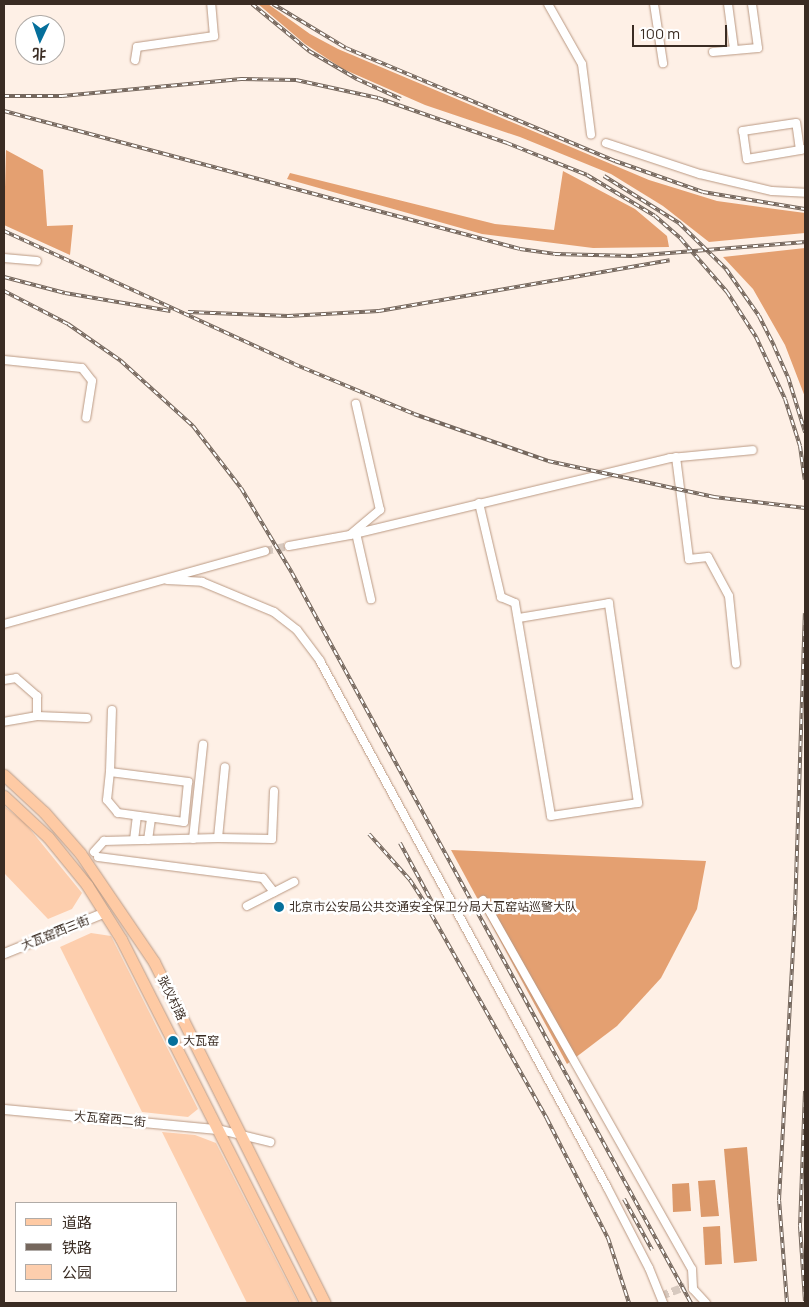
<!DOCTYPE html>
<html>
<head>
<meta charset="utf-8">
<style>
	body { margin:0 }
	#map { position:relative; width:809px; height:1307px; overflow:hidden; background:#fef0e6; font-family:Manrope,"Noto Sans SC",sans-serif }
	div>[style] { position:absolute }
	.green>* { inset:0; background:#fdcead }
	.forest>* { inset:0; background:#e4a071 }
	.water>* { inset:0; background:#dc996a }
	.minor-tunnel>* { height:8px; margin-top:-4px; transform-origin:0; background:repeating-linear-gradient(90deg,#d7c9bf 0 8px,transparent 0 12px) }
	.roads { filter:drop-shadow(0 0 1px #ba9983) drop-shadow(0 0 1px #ba9983) }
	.minor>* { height:8px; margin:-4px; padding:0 4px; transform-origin:4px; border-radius:4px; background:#fff }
	.tertiary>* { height:9px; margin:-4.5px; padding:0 4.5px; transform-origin:4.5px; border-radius:4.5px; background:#fff }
	.primary>* { height:11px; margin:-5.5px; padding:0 5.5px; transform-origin:5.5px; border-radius:5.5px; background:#fecaa4 }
	.rail>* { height:4px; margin-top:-2px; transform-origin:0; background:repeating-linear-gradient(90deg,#fff 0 5.5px,#75675d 0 11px); box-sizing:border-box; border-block:1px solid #75675d }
	.dots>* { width:14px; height:14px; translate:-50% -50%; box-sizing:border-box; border:2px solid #fff; border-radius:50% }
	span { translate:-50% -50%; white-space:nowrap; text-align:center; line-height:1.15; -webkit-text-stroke:5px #fff; paint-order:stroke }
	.poi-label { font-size:12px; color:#3a2c23 }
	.left { translate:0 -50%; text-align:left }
	.street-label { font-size:12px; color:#3a2c23 }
	.frame { position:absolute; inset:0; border:5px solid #3a2c23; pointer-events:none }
	.legend { position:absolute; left:15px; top:1202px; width:162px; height:90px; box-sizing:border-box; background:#fff; border:1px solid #b0aba7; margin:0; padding:6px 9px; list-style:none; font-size:15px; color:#3a2c23 }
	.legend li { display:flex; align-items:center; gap:10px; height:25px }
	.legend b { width:25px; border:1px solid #b0aba7 }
	.north { position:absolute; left:15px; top:15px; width:50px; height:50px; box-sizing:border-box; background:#fff; border:1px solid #b0aba7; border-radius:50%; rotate:183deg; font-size:14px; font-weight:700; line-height:20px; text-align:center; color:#3a2c23 }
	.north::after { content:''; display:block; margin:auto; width:18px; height:22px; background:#056f9b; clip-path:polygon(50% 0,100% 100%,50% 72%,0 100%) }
	.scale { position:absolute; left:632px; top:25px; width:95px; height:22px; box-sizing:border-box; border:2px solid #3a2c23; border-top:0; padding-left:6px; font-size:15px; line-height:18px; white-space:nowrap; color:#3a2c23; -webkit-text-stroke:4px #fff; paint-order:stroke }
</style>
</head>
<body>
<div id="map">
	<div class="green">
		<div style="clip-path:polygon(4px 806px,25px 823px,82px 893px,72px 909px,48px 919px,4px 873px)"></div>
		<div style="clip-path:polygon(91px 933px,111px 936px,198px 1109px,188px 1117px,142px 1112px,60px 947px)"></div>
		<div style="clip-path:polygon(162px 1132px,195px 1135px,216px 1143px,298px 1303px,247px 1303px)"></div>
	</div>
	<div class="forest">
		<div style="clip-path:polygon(258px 4px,268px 4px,310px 34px,338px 49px,649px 180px,717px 201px,805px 213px,805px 233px,709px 242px,663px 206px,611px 174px,520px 137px,425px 105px,343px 69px,305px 44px)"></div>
		<div style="clip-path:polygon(6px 150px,43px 170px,47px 226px,73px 225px,70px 255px,4px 225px)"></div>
		<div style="clip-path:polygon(563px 171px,635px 209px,667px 236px,669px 247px,593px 248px,482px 234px,287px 179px,290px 173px,495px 224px,554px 230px)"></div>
		<div style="clip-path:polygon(805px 248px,805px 397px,785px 345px,753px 289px,723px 257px)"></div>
		<div style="clip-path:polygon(451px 850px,706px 861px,697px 909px,661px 978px,617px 1026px,567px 1064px)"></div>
	</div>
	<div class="water">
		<div style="clip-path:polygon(747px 1147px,757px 1261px,734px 1263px,724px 1149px)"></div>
		<div style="clip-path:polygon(715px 1180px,719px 1216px,701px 1217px,698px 1181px)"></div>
		<div style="clip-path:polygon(689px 1183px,691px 1211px,673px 1212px,672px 1184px)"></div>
		<div style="clip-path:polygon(720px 1226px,722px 1264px,705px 1265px,703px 1227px)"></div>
	</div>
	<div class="minor-tunnel">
		<div style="left:265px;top:551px;width:25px;rotate:-12deg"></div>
		<div style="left:661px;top:1296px;width:26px;rotate:-21deg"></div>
	</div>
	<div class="roads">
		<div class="minor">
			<div style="left:548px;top:4px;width:69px;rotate:60.5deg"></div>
			<div style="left:582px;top:64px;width:71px;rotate:82.7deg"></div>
			<div style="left:654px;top:4px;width:60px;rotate:81.3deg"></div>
			<div style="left:728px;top:4px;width:45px;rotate:82.4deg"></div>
			<div style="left:713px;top:52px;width:45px;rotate:-5.1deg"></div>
			<div style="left:758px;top:48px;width:44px;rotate:-97.8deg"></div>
			<div style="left:135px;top:60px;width:13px;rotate:-81deg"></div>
			<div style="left:137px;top:47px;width:78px;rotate:-8.1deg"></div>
			<div style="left:214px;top:36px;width:32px;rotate:-95deg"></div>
			<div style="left:606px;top:143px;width:99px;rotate:18.3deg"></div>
			<div style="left:700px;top:174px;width:74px;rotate:13.3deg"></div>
			<div style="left:772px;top:191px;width:33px;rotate:3deg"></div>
			<div style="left:800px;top:150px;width:27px;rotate:-98deg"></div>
			<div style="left:796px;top:123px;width:54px;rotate:171.4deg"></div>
			<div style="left:743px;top:131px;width:28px;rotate:82deg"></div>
			<div style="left:747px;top:159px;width:54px;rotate:-9.6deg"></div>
			<div style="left:800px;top:150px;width:5px;rotate:-11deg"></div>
			<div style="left:4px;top:258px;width:33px;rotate:5deg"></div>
			<div style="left:4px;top:360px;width:78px;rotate:5.9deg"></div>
			<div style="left:82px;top:368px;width:16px;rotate:52deg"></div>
			<div style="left:92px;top:381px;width:37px;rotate:99deg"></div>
			<div style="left:676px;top:457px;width:103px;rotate:82.7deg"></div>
			<div style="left:689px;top:559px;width:19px;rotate:-6deg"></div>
			<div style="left:708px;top:557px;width:44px;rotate:61.7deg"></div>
			<div style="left:729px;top:596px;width:68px;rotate:84.1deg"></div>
			<div style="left:479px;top:503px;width:97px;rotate:76.8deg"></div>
			<div style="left:501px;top:597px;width:15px;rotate:23deg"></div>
			<div style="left:515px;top:603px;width:216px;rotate:80.4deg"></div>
			<div style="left:551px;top:816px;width:88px;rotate:-8.5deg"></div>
			<div style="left:638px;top:803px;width:202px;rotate:-98.3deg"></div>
			<div style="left:609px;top:603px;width:92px;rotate:170.6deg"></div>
			<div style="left:356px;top:533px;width:68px;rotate:77.2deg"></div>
			<div style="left:351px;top:534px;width:38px;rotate:-40deg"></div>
			<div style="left:380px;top:510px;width:109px;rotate:-102.8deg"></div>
			<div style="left:289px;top:546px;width:62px;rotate:-10.2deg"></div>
			<div style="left:350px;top:535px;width:329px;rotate:-13.5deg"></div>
			<div style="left:670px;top:458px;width:83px;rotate:-5.5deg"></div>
			<div style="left:167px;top:580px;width:35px;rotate:3deg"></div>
			<div style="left:202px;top:582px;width:78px;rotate:22.6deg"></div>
			<div style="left:274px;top:612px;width:29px;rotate:38deg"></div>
			<div style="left:297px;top:630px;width:39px;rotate:53deg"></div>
			<div style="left:320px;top:661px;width:599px;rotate:61.38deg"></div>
			<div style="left:607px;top:1187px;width:91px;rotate:62.6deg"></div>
			<div style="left:649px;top:1268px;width:38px;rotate:68deg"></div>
			<div style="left:4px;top:624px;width:271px;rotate:-15.6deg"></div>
			<div style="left:4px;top:680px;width:12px;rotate:-9deg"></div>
			<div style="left:16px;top:678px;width:28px;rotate:41deg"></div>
			<div style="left:37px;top:696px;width:20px;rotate:90deg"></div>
			<div style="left:37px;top:716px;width:34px;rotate:170deg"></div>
			<div style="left:37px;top:716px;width:50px;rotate:2.3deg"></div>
			<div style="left:110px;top:772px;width:79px;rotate:7.3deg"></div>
			<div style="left:188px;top:782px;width:40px;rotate:95.7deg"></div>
			<div style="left:184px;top:822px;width:67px;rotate:-172.2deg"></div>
			<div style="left:118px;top:813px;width:17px;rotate:-130deg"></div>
			<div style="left:107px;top:800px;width:28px;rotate:-84deg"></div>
			<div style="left:110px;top:772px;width:62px;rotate:-88.2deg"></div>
			<div style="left:218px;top:838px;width:54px;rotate:1.1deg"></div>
			<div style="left:272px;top:839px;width:48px;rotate:-87.6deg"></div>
			<div style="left:193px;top:839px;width:95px;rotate:-83.9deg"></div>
			<div style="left:134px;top:840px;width:24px;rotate:-83deg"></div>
			<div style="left:148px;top:840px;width:22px;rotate:-82deg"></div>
			<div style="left:94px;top:852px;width:15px;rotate:-48deg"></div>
			<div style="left:104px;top:841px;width:114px;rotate:-1.5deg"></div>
			<div style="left:218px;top:838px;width:71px;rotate:-84.4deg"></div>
			<div style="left:98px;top:857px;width:166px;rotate:7.3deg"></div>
			<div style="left:263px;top:878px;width:18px;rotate:52deg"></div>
			<div style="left:483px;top:900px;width:424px;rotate:60.5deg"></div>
			<div style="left:692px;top:1269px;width:20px;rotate:87deg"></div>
			<div style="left:693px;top:1289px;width:19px;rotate:47deg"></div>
			<div style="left:247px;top:906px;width:53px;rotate:-27.1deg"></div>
			<div style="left:217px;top:1129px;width:55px;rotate:13.8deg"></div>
		</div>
		<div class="tertiary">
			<div style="left:4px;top:953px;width:109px;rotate:-22.1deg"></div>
			<div style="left:4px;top:1109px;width:214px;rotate:5.4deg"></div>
		</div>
		<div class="primary">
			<div style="left:4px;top:775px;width:54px;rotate:42.8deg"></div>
			<div style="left:44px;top:812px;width:55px;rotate:48.7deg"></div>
			<div style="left:80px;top:853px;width:132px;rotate:55.8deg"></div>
			<div style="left:154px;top:962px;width:381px;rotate:63.4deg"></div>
			<div style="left:4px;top:796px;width:60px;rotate:43deg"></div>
			<div style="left:48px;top:837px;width:62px;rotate:50.9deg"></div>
			<div style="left:87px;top:885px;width:64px;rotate:57.8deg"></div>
			<div style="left:121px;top:939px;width:408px;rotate:63.1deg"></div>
		</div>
	</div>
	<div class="rail">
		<div style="left:252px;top:4px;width:74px;rotate:39.5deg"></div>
		<div style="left:309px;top:51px;width:56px;rotate:30.3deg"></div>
		<div style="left:357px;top:79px;width:48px;rotate:24.4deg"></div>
		<div style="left:273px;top:4px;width:85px;rotate:31.1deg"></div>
		<div style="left:346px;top:48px;width:292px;rotate:22.8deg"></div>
		<div style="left:615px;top:161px;width:93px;rotate:19.4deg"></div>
		<div style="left:703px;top:192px;width:103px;rotate:9.5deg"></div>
		<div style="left:4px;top:96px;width:58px"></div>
		<div style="left:62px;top:96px;width:180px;rotate:-5.4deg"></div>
		<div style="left:241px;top:79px;width:55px;rotate:1deg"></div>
		<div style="left:296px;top:80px;width:84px;rotate:12.4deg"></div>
		<div style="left:378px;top:98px;width:137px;rotate:19.2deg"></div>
		<div style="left:507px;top:143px;width:86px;rotate:21.8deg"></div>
		<div style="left:587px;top:175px;width:79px;rotate:31.1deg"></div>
		<div style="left:655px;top:216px;width:35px;rotate:41deg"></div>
		<div style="left:681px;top:239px;width:70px;rotate:49deg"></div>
		<div style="left:727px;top:292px;width:54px;rotate:57.2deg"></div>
		<div style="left:756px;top:337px;width:68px;rotate:64.9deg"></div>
		<div style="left:785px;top:399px;width:49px;rotate:72.3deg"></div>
		<div style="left:800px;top:446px;width:34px;rotate:82deg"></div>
		<div style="left:4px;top:111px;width:534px;rotate:14.97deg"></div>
		<div style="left:520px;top:249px;width:35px;rotate:8deg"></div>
		<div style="left:555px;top:254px;width:77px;rotate:1.5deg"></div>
		<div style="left:632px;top:256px;width:174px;rotate:-4.6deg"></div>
		<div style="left:604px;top:176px;width:89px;rotate:32.1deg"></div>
		<div style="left:679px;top:223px;width:66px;rotate:44.4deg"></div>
		<div style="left:726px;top:269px;width:57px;rotate:54.9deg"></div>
		<div style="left:759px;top:316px;width:34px;rotate:63deg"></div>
		<div style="left:774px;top:346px;width:34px;rotate:66deg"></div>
		<div style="left:788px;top:377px;width:58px;rotate:72.8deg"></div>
		<div style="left:4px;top:231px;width:319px;rotate:24.6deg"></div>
		<div style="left:294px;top:364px;width:130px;rotate:22.6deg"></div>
		<div style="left:414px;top:414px;width:142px;rotate:19.3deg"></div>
		<div style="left:548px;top:461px;width:170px;rotate:12.2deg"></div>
		<div style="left:714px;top:497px;width:92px;rotate:6.9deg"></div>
		<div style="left:4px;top:277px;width:63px;rotate:14.7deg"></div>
		<div style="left:65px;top:293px;width:107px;rotate:9.7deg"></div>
		<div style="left:4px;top:291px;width:72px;rotate:27.3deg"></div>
		<div style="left:68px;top:324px;width:65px;rotate:34.9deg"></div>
		<div style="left:121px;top:361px;width:97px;rotate:42.1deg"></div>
		<div style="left:193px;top:426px;width:78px;rotate:52.3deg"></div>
		<div style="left:241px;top:488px;width:99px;rotate:59deg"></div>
		<div style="left:292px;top:573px;width:832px;rotate:61.34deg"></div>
		<div style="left:188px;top:312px;width:100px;rotate:2.3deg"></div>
		<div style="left:288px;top:316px;width:91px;rotate:-3.1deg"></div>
		<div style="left:379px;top:311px;width:295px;rotate:-9.9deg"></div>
		<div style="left:369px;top:834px;width:62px;rotate:48.3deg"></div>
		<div style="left:410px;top:880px;width:30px;rotate:57deg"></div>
		<div style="left:426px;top:905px;width:246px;rotate:60.5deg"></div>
		<div style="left:547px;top:1119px;width:134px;rotate:62.9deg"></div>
		<div style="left:608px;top:1238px;width:68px;rotate:72.1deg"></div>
		<div style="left:400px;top:843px;width:67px;rotate:61.5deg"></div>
		<div style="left:805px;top:1091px;width:135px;rotate:92.1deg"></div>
		<div style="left:800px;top:1226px;width:75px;rotate:86.2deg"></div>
		<div style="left:624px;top:1199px;width:58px;rotate:61.2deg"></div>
		<div style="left:787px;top:1303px;width:103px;rotate:-94.4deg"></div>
		<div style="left:779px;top:1200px;width:289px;rotate:-86.8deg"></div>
		<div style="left:795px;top:911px;width:298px;rotate:-88.1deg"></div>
	</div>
	<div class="dots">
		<div style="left:279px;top:907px;background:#056f9b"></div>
		<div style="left:173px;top:1041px;background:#056f9b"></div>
	</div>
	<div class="poi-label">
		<span class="left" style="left:289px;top:907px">北京市公安局公共交通安全保卫分局大瓦窑站巡警大队</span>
		<span class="left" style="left:183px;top:1041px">大瓦窑</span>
	</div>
	<div class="street-label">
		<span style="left:55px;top:933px;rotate:-22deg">大瓦窑西三街</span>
		<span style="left:172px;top:998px;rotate:64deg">张仪村路</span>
		<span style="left:110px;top:1119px;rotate:5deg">大瓦窑西二街</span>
	</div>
	<div class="frame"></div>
	<ul class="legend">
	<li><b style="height:6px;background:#fecaa4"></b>道路</li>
	<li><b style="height:6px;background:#75675d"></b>铁路</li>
	<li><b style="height:14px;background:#fdcead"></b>公园</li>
	</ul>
	<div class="north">北</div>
	<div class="scale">100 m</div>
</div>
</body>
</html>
